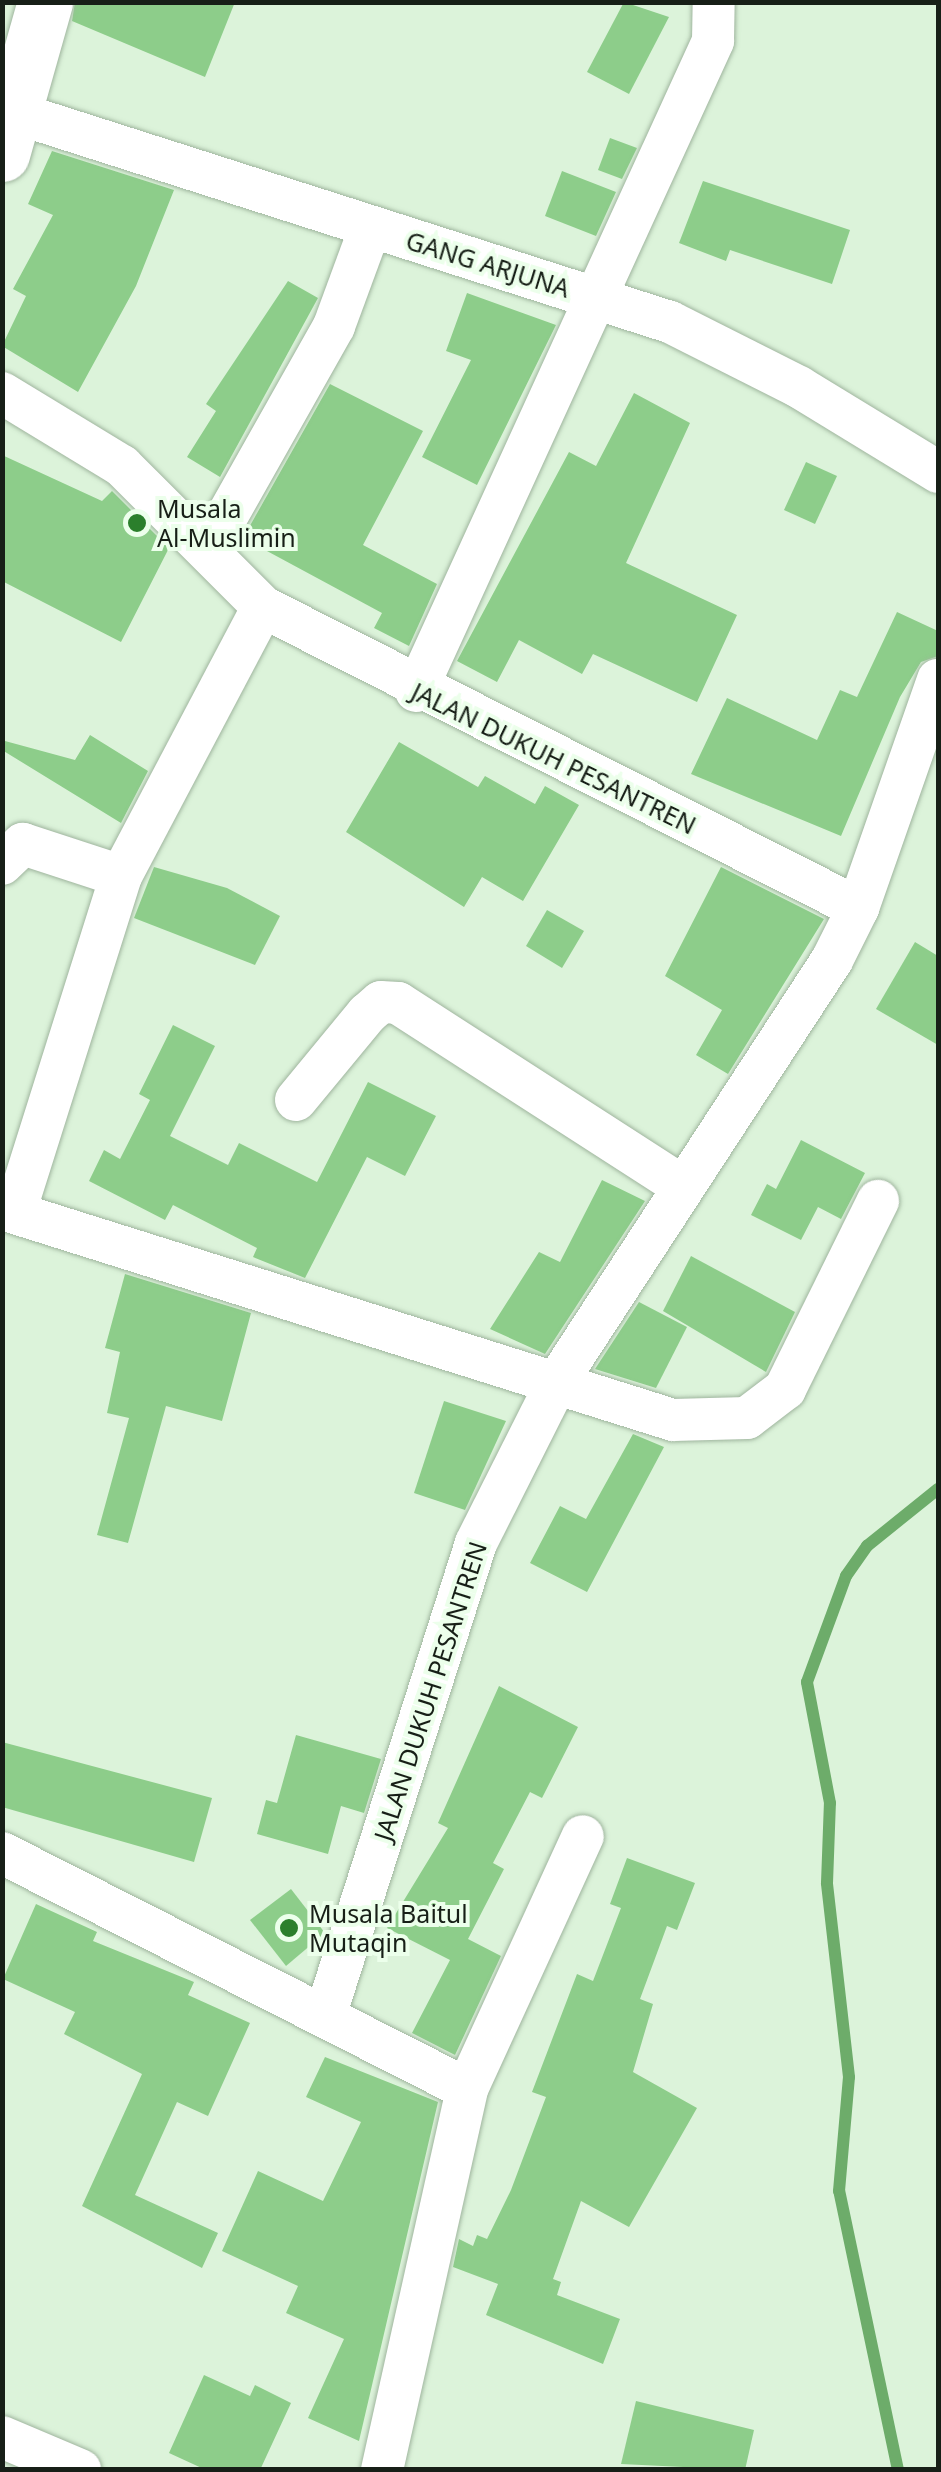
<!DOCTYPE html>
<html>
<head>
<meta charset="utf-8">
<style>
	body { margin:0 }
	#map { position:relative; width:941px; height:2472px; overflow:hidden; background:#dcf3da; font-family:"Noto Sans",sans-serif }
	div>[style] { position:absolute }
	.stream>* { height:12px; margin:-6px; padding:0 6px; transform-origin:6px; border-radius:6px; background:#6dac6a }
	.building>* { inset:0; background:#8dcd8a }
	.roads { filter:drop-shadow(0 0 2px #9fb59e) drop-shadow(0 0 2px #9fb59e) }
	.street>* { height:42px; margin:-21px; padding:0 21px; transform-origin:21px; border-radius:21px; background:#fff }
	.secondary>* { height:55px; margin:-27.5px; padding:0 27.5px; transform-origin:27.5px; border-radius:27.5px; background:#fff }
	.dots>* { width:28px; height:28px; translate:-50% -50%; box-sizing:border-box; border:5px solid #ecffeb; border-radius:50% }
	span { translate:-50% -50%; white-space:nowrap; text-align:center; line-height:1.15; -webkit-text-stroke:8px #ecffeb; paint-order:stroke }
	.street-label { font-size:25px; color:#171f17 }
	.poi-label { font-size:25px; color:#171f17 }
	.left { translate:0 -50%; text-align:left }
	.frame { position:absolute; inset:0; border:5px solid #171f17; pointer-events:none }
</style>
</head>
<body>
<div id="map">
	<div class="stream">
		<div style="left:898px;top:2470px;width:285px;rotate:-101.9deg"></div>
		<div style="left:839px;top:2191px;width:114px;rotate:-85deg"></div>
		<div style="left:849px;top:2077px;width:195px;rotate:-96.5deg"></div>
		<div style="left:827px;top:1883px;width:80px;rotate:-87.9deg"></div>
		<div style="left:830px;top:1803px;width:123px;rotate:-100.8deg"></div>
		<div style="left:807px;top:1682px;width:113px;rotate:-69.8deg"></div>
		<div style="left:846px;top:1576px;width:37px;rotate:-55deg"></div>
		<div style="left:867px;top:1546px;width:91px;rotate:-38.8deg"></div>
	</div>
	<div class="building">
		<div style="clip-path:polygon(75px 2px,235px 2px,205px 77px,72px 21px)"></div>
		<div style="clip-path:polygon(624px 2px,669px 17px,629px 94px,587px 72px)"></div>
		<div style="clip-path:polygon(610px 138px,637px 148px,622px 179px,598px 170px)"></div>
		<div style="clip-path:polygon(52px 151px,174px 190px,136px 286px,78px 392px,2px 346px,26px 296px,13px 289px,53px 215px,28px 204px)"></div>
		<div style="clip-path:polygon(562px 171px,616px 192px,596px 236px,545px 216px)"></div>
		<div style="clip-path:polygon(703px 181px,850px 230px,832px 284px,730px 250px,726px 261px,679px 243px)"></div>
		<div style="clip-path:polygon(288px 281px,318px 298px,220px 477px,187px 457px,216px 411px,206px 404px)"></div>
		<div style="clip-path:polygon(467px 293px,556px 325px,477px 485px,422px 457px,471px 360px,446px 351px)"></div>
		<div style="clip-path:polygon(330px 384px,423px 431px,363px 545px,437px 584px,409px 646px,374px 628px,382px 613px,243px 538px)"></div>
		<div style="clip-path:polygon(634px 393px,690px 423px,626px 563px,737px 615px,697px 702px,593px 654px,582px 674px,519px 640px,497px 682px,457px 661px,569px 452px,596px 466px)"></div>
		<div style="clip-path:polygon(2px 455px,102px 501px,112px 491px,169px 548px,121px 642px,2px 581px)"></div>
		<div style="clip-path:polygon(806px 462px,837px 476px,815px 524px,784px 510px)"></div>
		<div style="clip-path:polygon(897px 612px,938px 631px,938px 656px,921px 662px,900px 697px,841px 836px,691px 774px,727px 698px,817px 740px,840px 690px,857px 697px)"></div>
		<div style="clip-path:polygon(90px 735px,148px 771px,121px 823px,2px 750px,5px 741px,75px 760px)"></div>
		<div style="clip-path:polygon(399px 742px,478px 787px,485px 776px,535px 804px,545px 786px,579px 805px,523px 901px,482px 877px,464px 907px,346px 832px)"></div>
		<div style="clip-path:polygon(154px 867px,227px 888px,280px 916px,255px 965px,134px 918px)"></div>
		<div style="clip-path:polygon(721px 867px,824px 919px,728px 1074px,696px 1055px,722px 1010px,665px 976px)"></div>
		<div style="clip-path:polygon(547px 910px,584px 931px,562px 968px,526px 946px)"></div>
		<div style="clip-path:polygon(915px 942px,938px 956px,938px 1045px,876px 1009px)"></div>
		<div style="clip-path:polygon(173px 1025px,215px 1046px,170px 1136px,228px 1165px,239px 1143px,317px 1182px,368px 1082px,436px 1116px,405px 1176px,367px 1157px,305px 1278px,253px 1257px,257px 1248px,173px 1205px,165px 1220px,89px 1181px,104px 1150px,120px 1159px,150px 1100px,139px 1094px)"></div>
		<div style="clip-path:polygon(801px 1140px,865px 1173px,841px 1219px,818px 1207px,801px 1240px,751px 1215px,767px 1184px,776px 1189px)"></div>
		<div style="clip-path:polygon(602px 1180px,645px 1201px,545px 1354px,490px 1329px,539px 1252px,560px 1262px)"></div>
		<div style="clip-path:polygon(691px 1256px,795px 1312px,766px 1372px,663px 1311px)"></div>
		<div style="clip-path:polygon(125px 1274px,251px 1313px,222px 1421px,166px 1406px,128px 1543px,97px 1535px,129px 1418px,107px 1413px,120px 1352px,105px 1348px)"></div>
		<div style="clip-path:polygon(639px 1302px,687px 1327px,656px 1388px,595px 1369px)"></div>
		<div style="clip-path:polygon(444px 1401px,506px 1421px,465px 1510px,414px 1493px)"></div>
		<div style="clip-path:polygon(633px 1434px,664px 1447px,587px 1592px,530px 1563px,560px 1506px,586px 1519px)"></div>
		<div style="clip-path:polygon(499px 1686px,578px 1727px,542px 1798px,530px 1792px,493px 1863px,504px 1869px,468px 1939px,501px 1956px,455px 2055px,412px 2033px,450px 1960px,387px 1928px,448px 1828px,438px 1823px)"></div>
		<div style="clip-path:polygon(296px 1735px,381px 1759px,364px 1813px,341px 1806px,328px 1854px,257px 1834px,266px 1800px,277px 1803px)"></div>
		<div style="clip-path:polygon(2px 1742px,212px 1798px,194px 1862px,2px 1807px)"></div>
		<div style="clip-path:polygon(627px 1858px,695px 1883px,677px 1930px,667px 1926px,640px 1999px,653px 2004px,633px 2072px,697px 2108px,629px 2227px,581px 2201px,553px 2279px,561px 2282px,557px 2295px,620px 2319px,603px 2364px,486px 2315px,498px 2284px,453px 2267px,459px 2239px,473px 2246px,477px 2235px,487px 2239px,511px 2190px,546px 2097px,532px 2092px,577px 1974px,593px 1981px,621px 1908px,610px 1904px)"></div>
		<div style="clip-path:polygon(291px 1889px,325px 1933px,286px 1966px,250px 1920px)"></div>
		<div style="clip-path:polygon(36px 1904px,97px 1932px,93px 1941px,194px 1982px,188px 1995px,250px 2023px,208px 2116px,177px 2102px,135px 2195px,218px 2233px,202px 2268px,82px 2206px,142px 2074px,64px 2034px,75px 2012px,3px 1979px)"></div>
		<div style="clip-path:polygon(325px 2057px,438px 2102px,359px 2441px,308px 2418px,344px 2339px,286px 2313px,298px 2286px,222px 2251px,258px 2171px,323px 2201px,361px 2122px,306px 2097px)"></div>
		<div style="clip-path:polygon(204px 2375px,250px 2396px,255px 2385px,291px 2403px,260px 2470px,206px 2470px,169px 2453px)"></div>
		<div style="clip-path:polygon(636px 2401px,754px 2430px,745px 2470px,621px 2464px)"></div>
	</div>
	<div class="roads">
		<div class="street">
			<div style="left:13px;top:112px;width:690px;rotate:17.73deg"></div>
			<div style="left:670px;top:322px;width:144px;rotate:26.7deg"></div>
			<div style="left:799px;top:387px;width:163px;rotate:31.4deg"></div>
			<div style="left:2px;top:393px;width:140px;rotate:31.3deg"></div>
			<div style="left:122px;top:466px;width:199px;rotate:45deg"></div>
			<div style="left:263px;top:607px;width:667px;rotate:26.83deg"></div>
			<div style="left:209px;top:548px;width:255px;rotate:-60.6deg"></div>
			<div style="left:334px;top:326px;width:104px;rotate:-69.8deg"></div>
			<div style="left:416px;top:691px;width:715px;rotate:-65.44deg"></div>
			<div style="left:713px;top:41px;width:39px;rotate:-89deg"></div>
			<div style="left:2px;top:864px;width:29px;rotate:-44deg"></div>
			<div style="left:23px;top:844px;width:103px;rotate:18.1deg"></div>
			<div style="left:121px;top:876px;width:353px;rotate:107.5deg"></div>
			<div style="left:121px;top:876px;width:304px;rotate:-62.2deg"></div>
			<div style="left:296px;top:1100px;width:112px;rotate:-50.5deg"></div>
			<div style="left:367px;top:1014px;width:18px;rotate:-41deg"></div>
			<div style="left:381px;top:1002px;width:17px;rotate:3deg"></div>
			<div style="left:398px;top:1003px;width:339px;rotate:32.8deg"></div>
			<div style="left:2px;top:1209px;width:703px;rotate:17.46deg"></div>
			<div style="left:673px;top:1420px;width:74px;rotate:-1.5deg"></div>
			<div style="left:747px;top:1418px;width:48px;rotate:-37.3deg"></div>
			<div style="left:785px;top:1389px;width:210px;rotate:-63.7deg"></div>
			<div style="left:2px;top:1853px;width:521px;rotate:26.91deg"></div>
			<div style="left:326px;top:2013px;width:493px;rotate:-72.3deg"></div>
			<div style="left:476px;top:1543px;width:182px;rotate:-63.3deg"></div>
			<div style="left:558px;top:1380px;width:501px;rotate:-56.88deg"></div>
			<div style="left:832px;top:960px;width:58px;rotate:-63.4deg"></div>
			<div style="left:858px;top:908px;width:242px;rotate:-70.7deg"></div>
			<div style="left:2px;top:2437px;width:85px;rotate:22.9deg"></div>
			<div style="left:382px;top:2470px;width:390px;rotate:-77.4deg"></div>
			<div style="left:467px;top:2089px;width:278px;rotate:-65.4deg"></div>
		</div>
		<div class="secondary">
			<div style="left:2px;top:154px;width:158px;rotate:-74.2deg"></div>
		</div>
	</div>
	<div class="dots">
		<div style="left:137px;top:523px;background:#2b7f2c"></div>
		<div style="left:289px;top:1928px;background:#2b7f2c"></div>
	</div>
	<div class="street-label">
		<span style="left:488px;top:264px;rotate:17deg">GANG ARJUNA</span>
		<span style="left:554px;top:758px;rotate:26deg">JALAN DUKUH PESANTREN</span>
		<span style="left:430px;top:1691px;rotate:-72deg">JALAN DUKUH PESANTREN</span>
	</div>
	<div class="poi-label">
		<span class="left" style="left:157px;top:523px">Musala<br>Al-Muslimin</span>
		<span class="left" style="left:309px;top:1928px">Musala Baitul<br>Mutaqin</span>
	</div>
	<div class="frame"></div>
</div>
</body>
</html>
